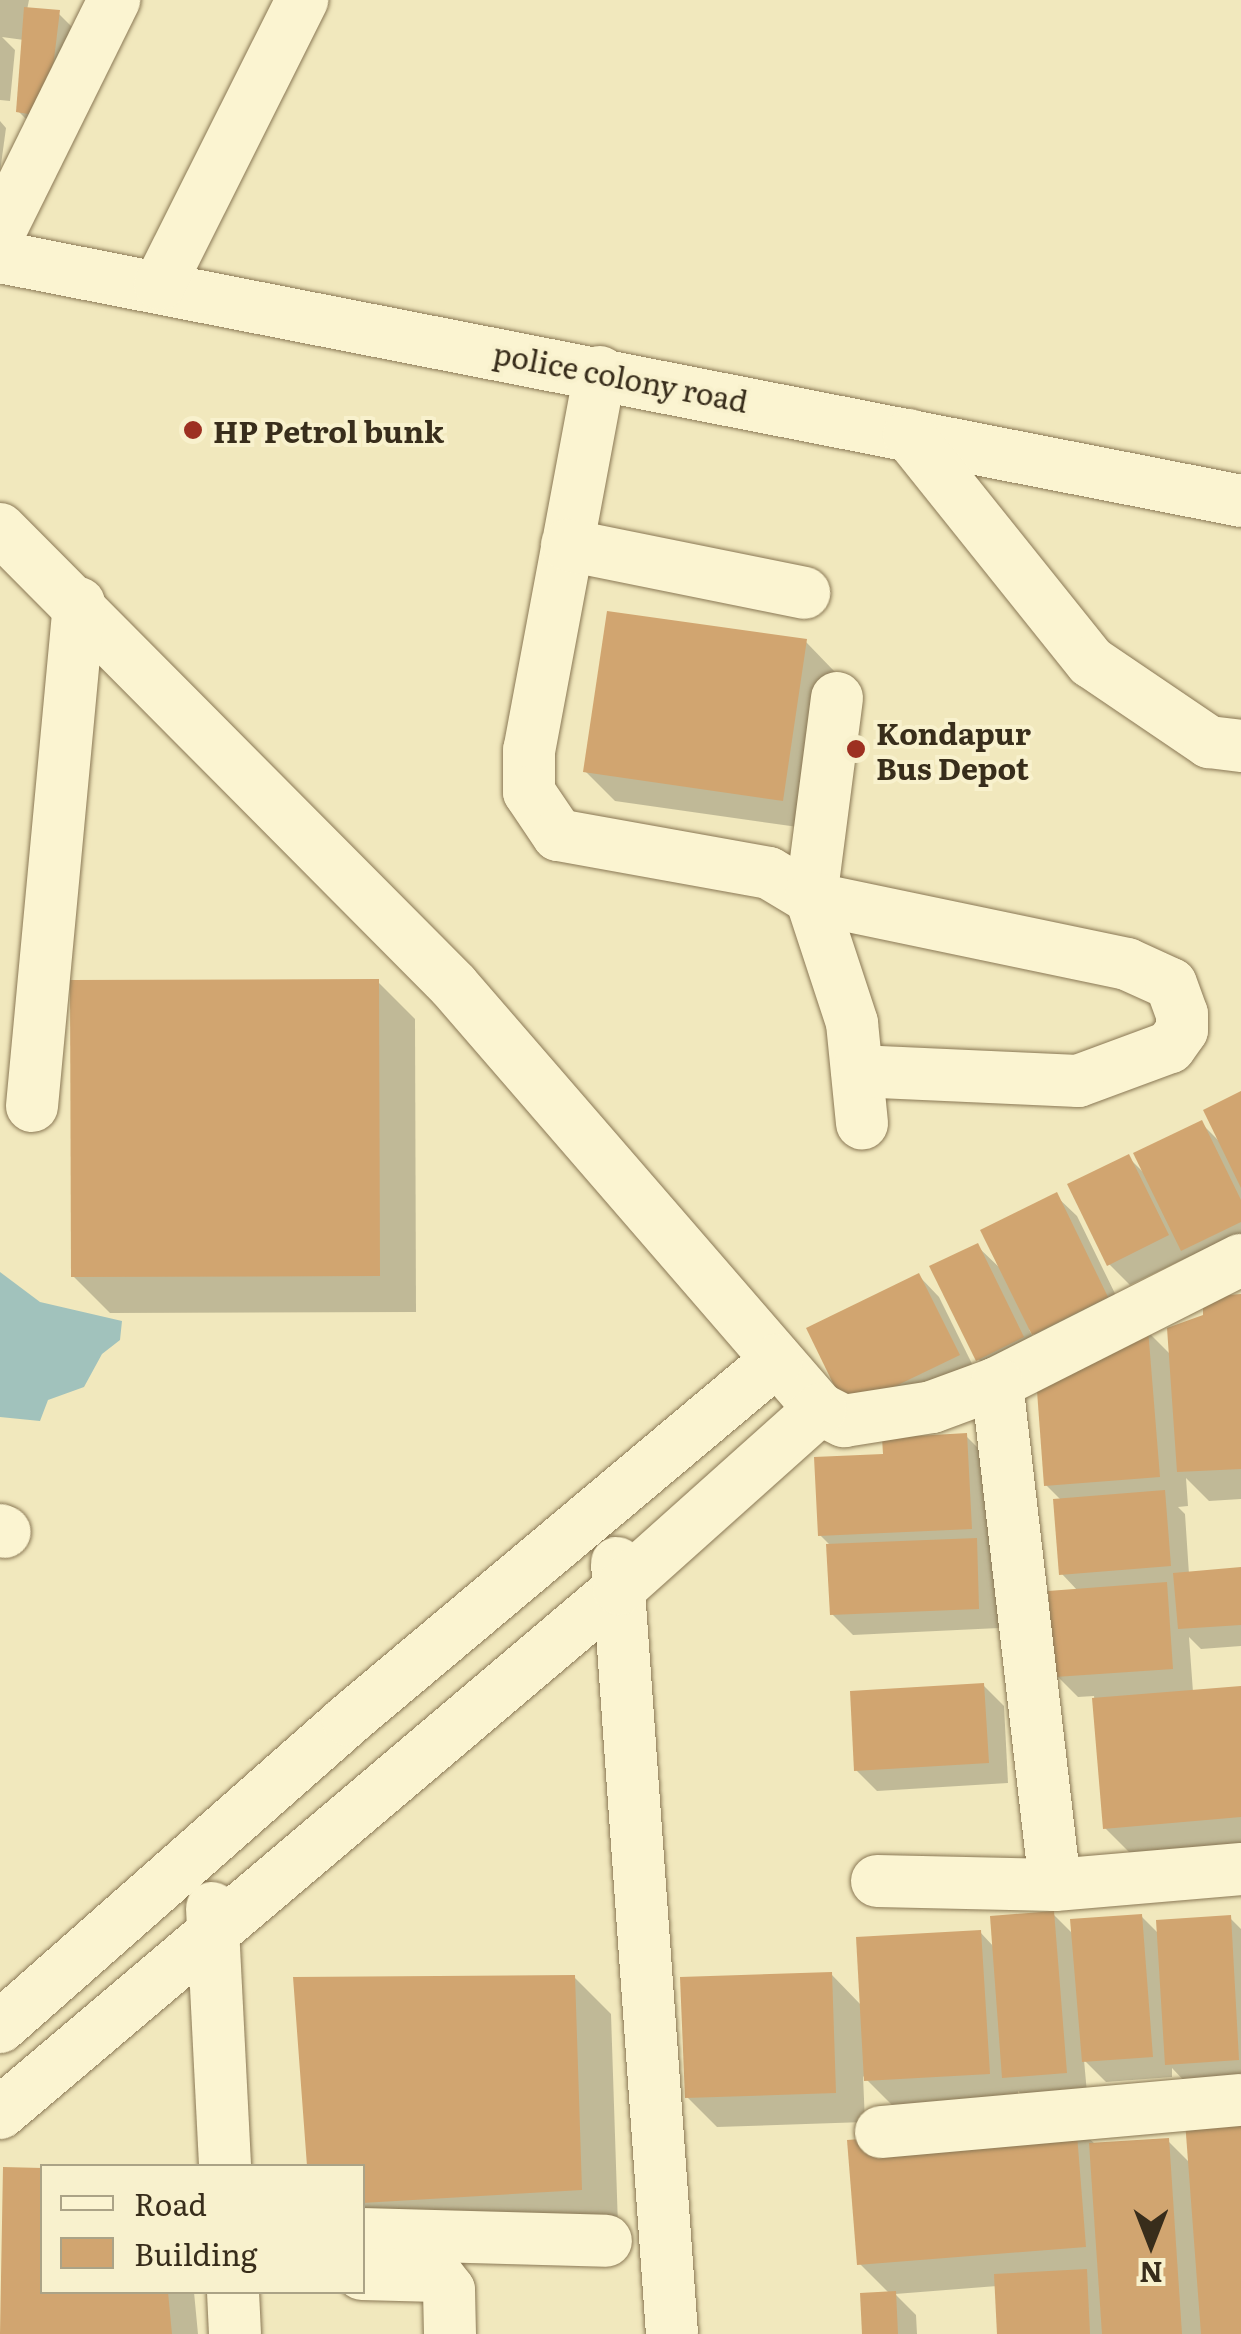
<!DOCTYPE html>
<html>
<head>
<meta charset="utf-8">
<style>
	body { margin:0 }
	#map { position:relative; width:1241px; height:2334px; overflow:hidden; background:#f1e8bd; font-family:Literata,serif }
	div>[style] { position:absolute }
	.water>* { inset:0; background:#a1c2bc }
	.shadow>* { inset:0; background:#0003 }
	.building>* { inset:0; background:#d1a570 }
	.roads { filter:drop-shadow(0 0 2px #8a7855) drop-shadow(0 0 2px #8a7855) }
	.minor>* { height:52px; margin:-26px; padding:0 26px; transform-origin:26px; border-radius:26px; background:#fbf4d1 }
	.dots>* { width:28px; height:28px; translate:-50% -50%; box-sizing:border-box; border:5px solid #f8f1cd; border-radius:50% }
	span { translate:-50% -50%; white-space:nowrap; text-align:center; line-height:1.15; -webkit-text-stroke:8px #f8f1cd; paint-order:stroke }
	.street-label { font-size:30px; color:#382d1b }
	.poi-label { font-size:30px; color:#382d1b; font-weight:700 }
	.left { translate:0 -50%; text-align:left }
	.legend { position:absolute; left:40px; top:2164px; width:325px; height:130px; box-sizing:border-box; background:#f8f1cd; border:2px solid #aba386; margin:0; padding:12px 18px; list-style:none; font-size:30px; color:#382d1b }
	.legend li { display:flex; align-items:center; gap:20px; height:50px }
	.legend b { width:50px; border:2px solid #aba386 }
	.north { position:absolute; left:1101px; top:2194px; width:100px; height:100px; -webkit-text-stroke:8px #f8f1cd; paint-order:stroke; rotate:180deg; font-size:28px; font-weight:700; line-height:40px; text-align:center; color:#382d1b }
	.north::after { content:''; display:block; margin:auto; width:35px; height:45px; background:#382d1b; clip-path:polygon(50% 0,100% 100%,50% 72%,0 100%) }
</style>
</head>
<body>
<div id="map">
	<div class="water">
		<div style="clip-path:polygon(0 1272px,40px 1302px,122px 1321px,120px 1340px,102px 1354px,84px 1387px,48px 1400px,40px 1421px,0 1417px)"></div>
	</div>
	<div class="shadow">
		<div style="clip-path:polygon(0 0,29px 0,27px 10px,58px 13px,79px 34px,39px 132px,18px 111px,24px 40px,2px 37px,15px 50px,10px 101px,0 100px)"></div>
		<div style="clip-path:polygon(0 121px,6px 128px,0 172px)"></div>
		<div style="clip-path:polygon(806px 642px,835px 672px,812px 829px,615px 801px,585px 771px)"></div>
		<div style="clip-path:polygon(378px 982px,415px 1019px,416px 1312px,110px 1313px,73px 1276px)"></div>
		<div style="clip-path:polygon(1241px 1094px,1241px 1252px,1204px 1270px,1190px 1256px,1130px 1285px,1109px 1264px,1128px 1157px,1145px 1174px,1201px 1123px,1220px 1142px)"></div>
		<div style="clip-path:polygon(1056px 1196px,1077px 1216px,1127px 1318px,1054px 1354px,1029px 1329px,1043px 1359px,999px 1380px,978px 1359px,977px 1246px,1002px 1270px)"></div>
		<div style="clip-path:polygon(919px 1276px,939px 1297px,978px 1376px,869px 1429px)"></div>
		<div style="clip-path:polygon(1241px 1297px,1241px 1499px,1209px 1501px,1186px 1478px,1188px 1506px,1178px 1507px,1185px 1514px,1189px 1574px,1241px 1570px,1241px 1646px,1201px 1649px,1189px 1637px,1193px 1692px,1241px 1688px,1241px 1849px,1135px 1858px,1105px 1828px,1094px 1696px,1078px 1697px,1057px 1676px,1078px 1591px,1062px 1574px,1062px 1501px,1046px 1485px,1148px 1332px,1171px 1355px,1206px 1317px)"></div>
		<div style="clip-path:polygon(966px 1436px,996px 1466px,999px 1628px,853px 1635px,832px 1614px,829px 1544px,820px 1535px,886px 1456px)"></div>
		<div style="clip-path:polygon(983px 1685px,1004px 1706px,1008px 1783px,877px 1791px,856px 1770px)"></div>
		<div style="clip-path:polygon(1053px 1914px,1074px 1935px,1141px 1916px,1160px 1935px,1230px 1918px,1241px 1929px,1241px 2081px,1188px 2085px,1172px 2068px,1172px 2077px,1106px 2082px,1084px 2060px,1087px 2093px,1025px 2098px,1018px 2091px,1018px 2103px,897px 2110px,863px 2076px,865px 2122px,717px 2127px,687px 2097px,831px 1974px,862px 2006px,980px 1932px,994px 1947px)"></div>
		<div style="clip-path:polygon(574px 1977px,611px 2014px,618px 2226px,362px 2242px,362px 2166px,309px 2166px,296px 1980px)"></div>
		<div style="clip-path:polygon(1075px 2125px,1096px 2145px,1168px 2141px,1191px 2164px,1241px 2334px,1000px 2334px,997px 2286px,895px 2294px,916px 2315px,917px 2334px,864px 2334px,890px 2294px,860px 2264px)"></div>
		<div style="clip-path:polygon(5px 2170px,42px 2170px,42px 2292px,194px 2292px,198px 2334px,2px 2334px)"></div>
	</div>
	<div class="building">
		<div style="clip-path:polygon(24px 7px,60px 10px,47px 117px,16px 112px)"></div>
		<div style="clip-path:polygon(607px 611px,807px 639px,783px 801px,583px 772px)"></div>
		<div style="clip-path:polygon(379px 979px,380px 1276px,71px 1277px,70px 980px)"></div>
		<div style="clip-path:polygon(1241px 1091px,1241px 1188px,1203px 1110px)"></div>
		<div style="clip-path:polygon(1202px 1120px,1241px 1200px,1241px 1222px,1181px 1251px,1133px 1153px)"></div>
		<div style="clip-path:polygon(1129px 1154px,1169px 1235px,1107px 1266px,1067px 1184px)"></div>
		<div style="clip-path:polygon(1057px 1192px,1108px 1297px,1032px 1335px,980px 1230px)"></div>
		<div style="clip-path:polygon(978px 1243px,1024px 1337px,976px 1361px,929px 1266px)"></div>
		<div style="clip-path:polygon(919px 1273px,960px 1355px,846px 1410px,806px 1328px)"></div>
		<div style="clip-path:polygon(1241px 1294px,1241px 1469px,1177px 1472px,1167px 1328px,1203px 1315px,1203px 1297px)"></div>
		<div style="clip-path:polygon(1148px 1329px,1160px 1477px,1044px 1486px,1037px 1391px)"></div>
		<div style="clip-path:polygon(967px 1433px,972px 1529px,818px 1536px,814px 1457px,883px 1454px,882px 1438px)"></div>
		<div style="clip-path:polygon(1165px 1490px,1171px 1566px,1059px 1575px,1053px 1499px)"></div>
		<div style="clip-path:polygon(977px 1538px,979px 1609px,830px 1615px,826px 1544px)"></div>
		<div style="clip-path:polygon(1241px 1567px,1241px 1625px,1178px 1629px,1173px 1573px)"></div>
		<div style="clip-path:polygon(1167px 1582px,1173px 1669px,1055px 1677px,1048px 1591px)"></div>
		<div style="clip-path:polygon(984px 1683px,989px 1763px,854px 1771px,850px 1691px)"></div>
		<div style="clip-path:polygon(1241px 1686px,1241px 1817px,1103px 1829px,1092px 1698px)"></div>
		<div style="clip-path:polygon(1054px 1911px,1067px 2073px,1002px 2078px,990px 1916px)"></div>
		<div style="clip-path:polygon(1142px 1914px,1153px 2057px,1082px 2062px,1070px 1919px)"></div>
		<div style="clip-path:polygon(1231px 1915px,1239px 2060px,1165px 2065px,1156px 1920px)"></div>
		<div style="clip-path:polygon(981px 1930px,990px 2074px,864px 2081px,856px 1937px)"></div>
		<div style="clip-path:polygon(832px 1972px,836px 2093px,685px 2098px,680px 1977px)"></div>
		<div style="clip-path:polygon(575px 1975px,582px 2190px,362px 2203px,362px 2166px,307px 2166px,293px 1977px)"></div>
		<div style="clip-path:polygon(1241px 2117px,1241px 2334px,1201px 2334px,1185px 2121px)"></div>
		<div style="clip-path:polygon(1076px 2122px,1086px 2247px,857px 2265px,847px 2140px)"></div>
		<div style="clip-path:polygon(1169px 2138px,1182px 2334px,1102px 2334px,1089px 2143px)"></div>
		<div style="clip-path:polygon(3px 2167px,42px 2168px,42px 2292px,168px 2292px,172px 2334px,0 2334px)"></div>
		<div style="clip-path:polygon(1087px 2269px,1090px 2334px,997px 2334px,994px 2274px)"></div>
		<div style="clip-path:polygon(896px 2291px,898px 2334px,862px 2334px,860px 2293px)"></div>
	</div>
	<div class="roads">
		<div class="minor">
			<div style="left:0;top:231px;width:258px;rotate:-63.7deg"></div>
			<div style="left:0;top:257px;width:1265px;rotate:11.12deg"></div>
			<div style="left:160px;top:284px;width:318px;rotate:-63.4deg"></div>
			<div style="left:600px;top:372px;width:385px;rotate:100.6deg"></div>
			<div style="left:529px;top:750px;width:42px;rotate:90deg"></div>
			<div style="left:529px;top:792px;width:52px;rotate:56deg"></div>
			<div style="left:558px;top:835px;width:214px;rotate:10.2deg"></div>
			<div style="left:769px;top:873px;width:49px;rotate:30.8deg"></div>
			<div style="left:811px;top:898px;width:132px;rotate:71.8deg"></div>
			<div style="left:852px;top:1023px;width:101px;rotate:84.3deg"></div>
			<div style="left:909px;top:435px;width:291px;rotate:51.3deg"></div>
			<div style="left:1091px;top:662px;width:143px;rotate:34.1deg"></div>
			<div style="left:1209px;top:742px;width:32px;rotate:7deg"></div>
			<div style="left:0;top:529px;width:643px;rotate:45.19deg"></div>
			<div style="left:453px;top:985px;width:561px;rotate:49.12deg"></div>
			<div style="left:820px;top:1409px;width:27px;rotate:27deg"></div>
			<div style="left:844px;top:1421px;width:89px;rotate:-9deg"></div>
			<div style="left:932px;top:1407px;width:69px;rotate:-20.3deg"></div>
			<div style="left:997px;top:1383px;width:273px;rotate:-26.8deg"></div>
			<div style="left:567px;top:545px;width:242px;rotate:11.4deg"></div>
			<div style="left:837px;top:698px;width:202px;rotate:97.4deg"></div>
			<div style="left:811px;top:898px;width:323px;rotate:11.8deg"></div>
			<div style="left:1127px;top:964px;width:48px;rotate:24.4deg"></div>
			<div style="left:1171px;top:984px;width:32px;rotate:70deg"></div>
			<div style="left:1182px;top:1014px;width:16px;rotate:90deg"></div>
			<div style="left:1182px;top:1030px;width:21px;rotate:125deg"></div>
			<div style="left:1170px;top:1047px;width:98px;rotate:159.7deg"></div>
			<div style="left:1078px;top:1081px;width:221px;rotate:-177.4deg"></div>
			<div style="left:32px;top:1106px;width:505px;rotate:-84.66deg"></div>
			<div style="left:997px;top:1383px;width:505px;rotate:83.41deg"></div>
			<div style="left:0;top:1530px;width:5px;rotate:22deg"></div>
			<div style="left:617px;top:1563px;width:773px;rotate:85.92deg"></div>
			<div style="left:877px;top:1881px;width:178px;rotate:1.3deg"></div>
			<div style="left:1055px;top:1885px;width:187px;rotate:-4.9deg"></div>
			<div style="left:212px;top:1908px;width:258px;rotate:87.1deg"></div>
			<div style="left:0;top:2027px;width:464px;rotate:-41.4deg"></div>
			<div style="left:348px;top:1720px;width:560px;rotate:-40deg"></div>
			<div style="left:0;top:2113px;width:811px;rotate:-40.25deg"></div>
			<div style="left:619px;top:1589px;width:270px;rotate:-41.8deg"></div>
			<div style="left:881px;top:2132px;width:361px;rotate:-5.1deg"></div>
			<div style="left:362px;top:2234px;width:244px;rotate:1.6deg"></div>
			<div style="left:362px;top:2274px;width:76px;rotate:1.5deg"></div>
			<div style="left:438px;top:2276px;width:18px;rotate:52deg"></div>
			<div style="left:449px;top:2290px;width:44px;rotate:88.7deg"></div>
			<div style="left:233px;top:2292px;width:42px;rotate:87.3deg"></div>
		</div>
	</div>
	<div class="dots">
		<div style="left:193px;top:430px;background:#9d3021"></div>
		<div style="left:856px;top:749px;background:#9d3021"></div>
	</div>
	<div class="street-label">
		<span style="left:621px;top:376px;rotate:11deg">police colony road</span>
	</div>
	<div class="poi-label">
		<span class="left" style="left:213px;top:430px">HP Petrol bunk</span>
		<span class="left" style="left:876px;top:749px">Kondapur<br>Bus Depot</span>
	</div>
	<ul class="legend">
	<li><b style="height:12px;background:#fbf4d1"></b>Road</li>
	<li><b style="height:28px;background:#d1a570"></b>Building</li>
	</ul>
	<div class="north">N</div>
</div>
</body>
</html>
